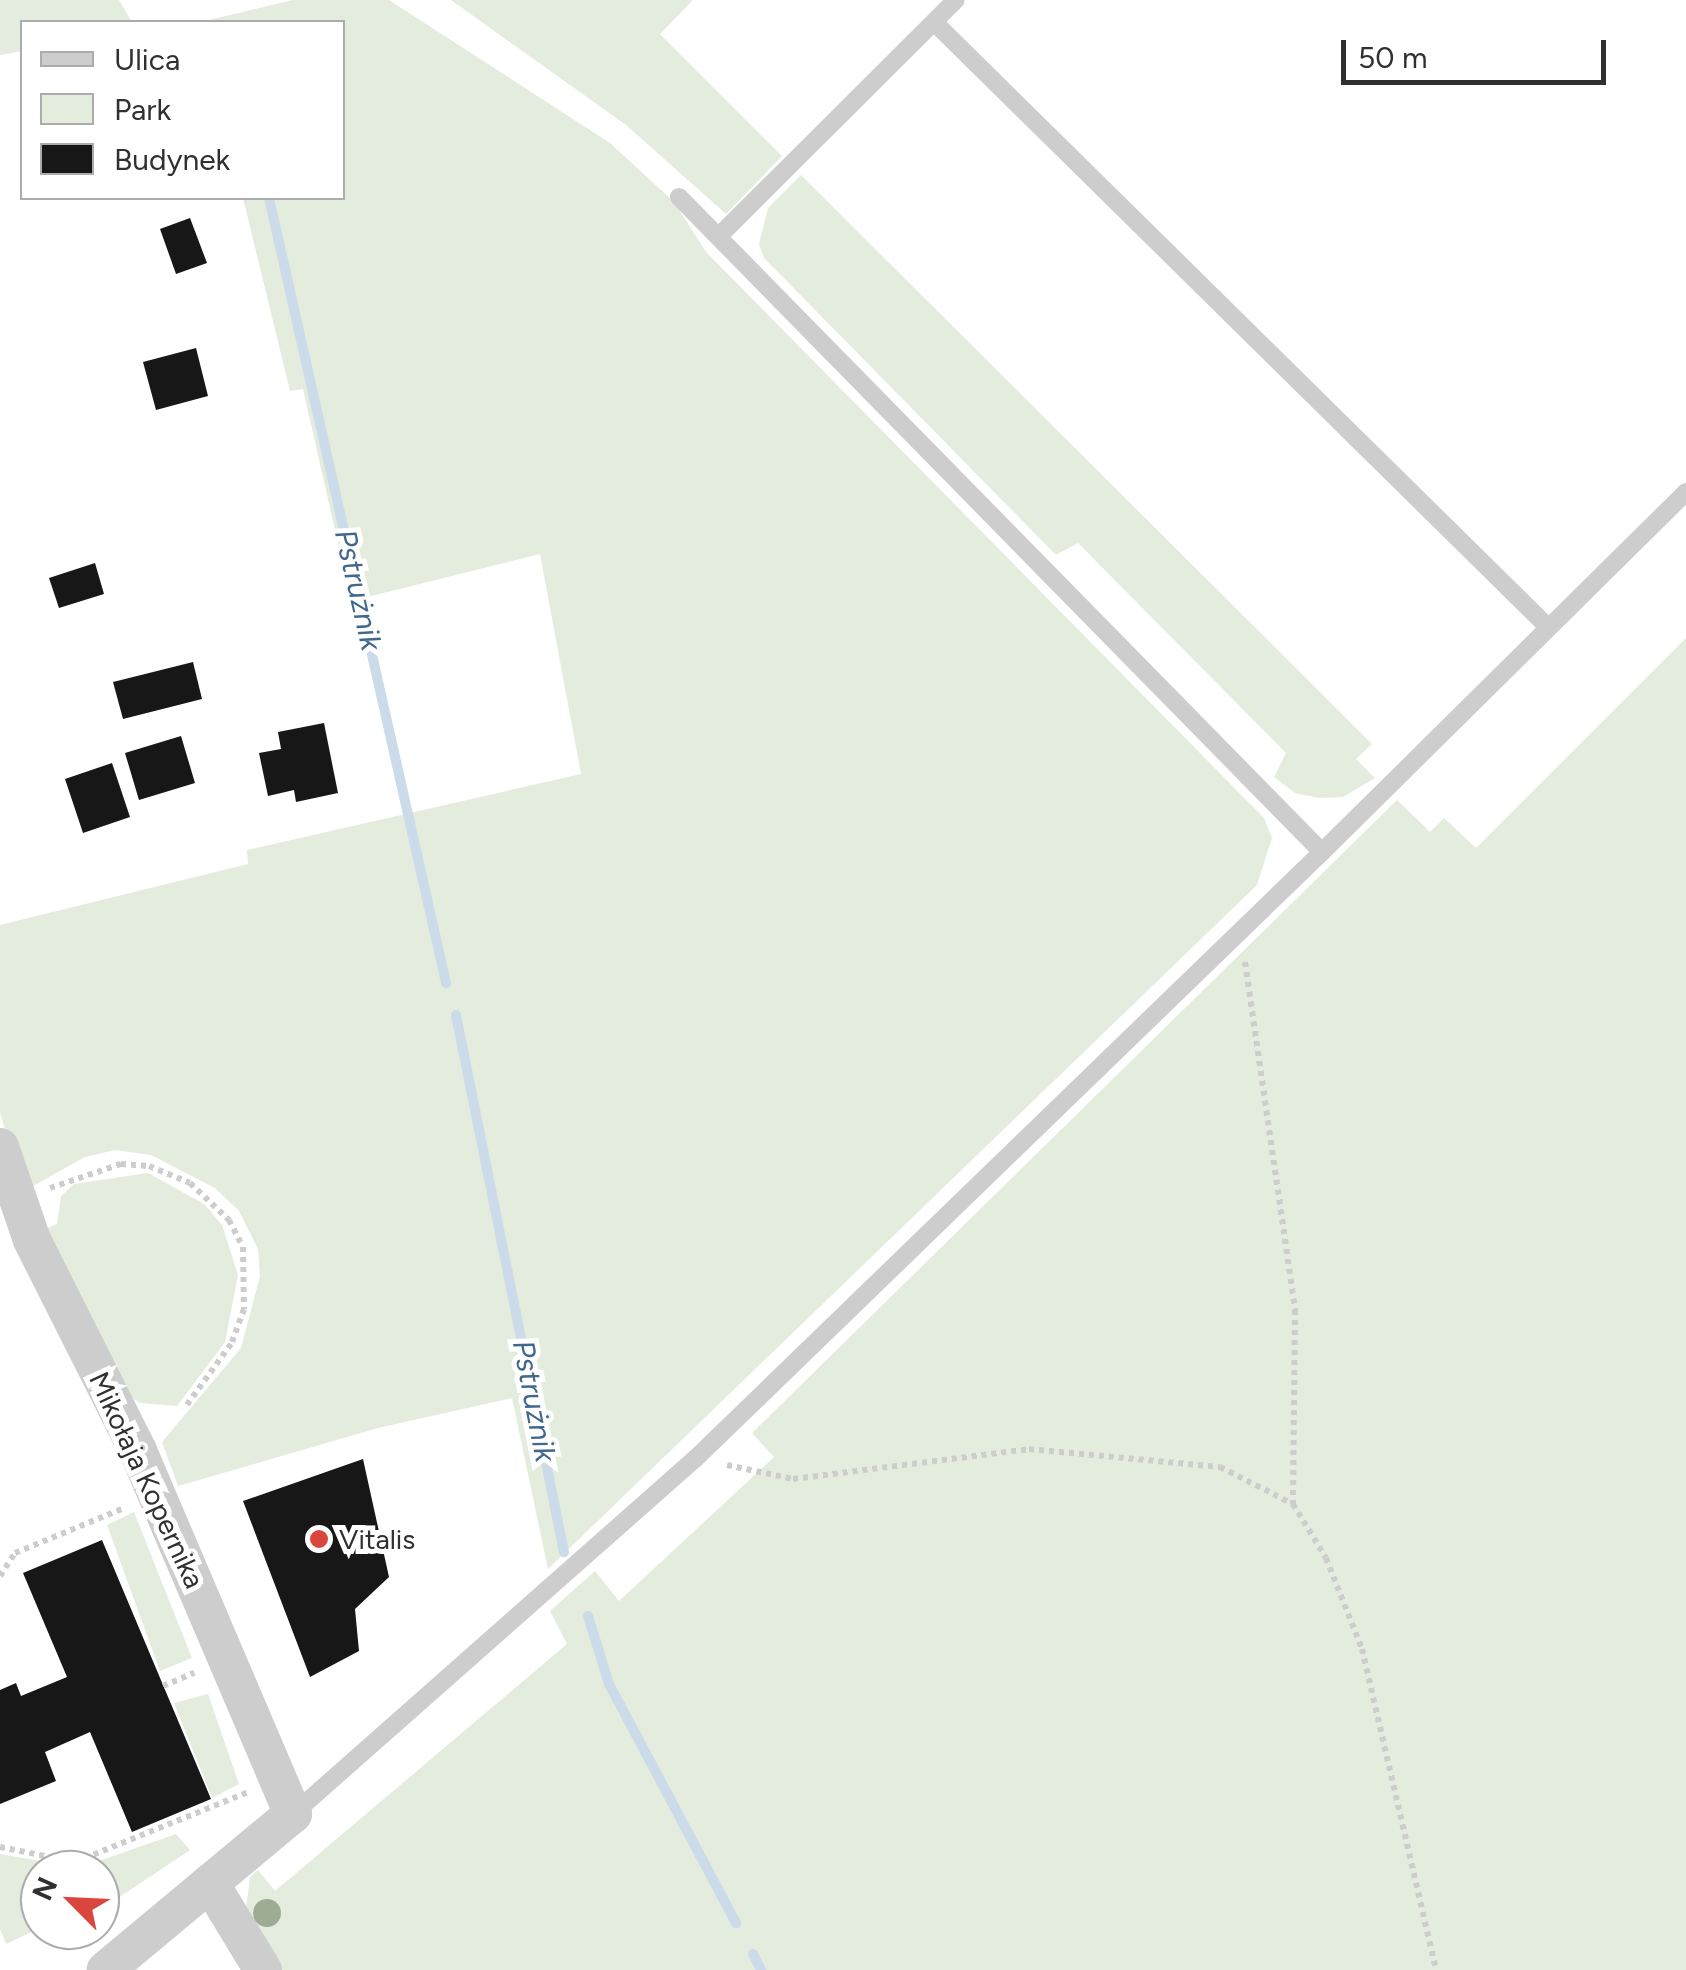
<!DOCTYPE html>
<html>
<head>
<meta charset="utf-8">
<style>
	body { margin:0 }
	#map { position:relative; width:1686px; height:1970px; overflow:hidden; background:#fff; font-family:Figtree,sans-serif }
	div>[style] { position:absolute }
	.green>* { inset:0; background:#e4ecde }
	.stream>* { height:10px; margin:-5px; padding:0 5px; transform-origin:5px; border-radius:5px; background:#ccdbea }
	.building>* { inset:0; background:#171717 }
	.path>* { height:6px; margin-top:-3px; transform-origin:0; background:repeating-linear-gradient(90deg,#cdcdcd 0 5px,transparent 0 10px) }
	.service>* { height:18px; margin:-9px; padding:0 9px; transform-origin:9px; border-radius:9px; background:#cdcdcd }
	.minor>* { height:38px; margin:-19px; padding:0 19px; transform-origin:19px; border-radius:19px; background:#cdcdcd }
	.trees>* { width:28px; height:28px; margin:-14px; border-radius:50%; background:#9eac96 }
	.dots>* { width:28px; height:28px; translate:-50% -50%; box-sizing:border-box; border:5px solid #fff; border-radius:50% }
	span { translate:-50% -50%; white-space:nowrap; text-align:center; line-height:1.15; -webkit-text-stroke:10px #fff; paint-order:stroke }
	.street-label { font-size:28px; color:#303030 }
	.poi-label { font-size:28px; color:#303030 }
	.left { translate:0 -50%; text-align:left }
	.water-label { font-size:30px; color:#42678d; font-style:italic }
	.legend { position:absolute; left:20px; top:20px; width:325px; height:180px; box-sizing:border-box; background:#fff; border:2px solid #acacac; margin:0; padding:12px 18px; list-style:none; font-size:30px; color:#303030 }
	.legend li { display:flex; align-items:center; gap:20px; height:50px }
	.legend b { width:50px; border:2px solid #acacac }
	.north { position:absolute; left:20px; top:1850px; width:100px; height:100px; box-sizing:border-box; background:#fff; border:2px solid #acacac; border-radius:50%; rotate:294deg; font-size:28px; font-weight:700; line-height:40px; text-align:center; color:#303030 }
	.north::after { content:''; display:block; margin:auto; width:35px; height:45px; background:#da463e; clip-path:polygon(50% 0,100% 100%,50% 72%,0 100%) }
	.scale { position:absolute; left:1341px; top:40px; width:265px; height:45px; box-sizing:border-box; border:5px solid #303030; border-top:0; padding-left:12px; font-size:30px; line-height:35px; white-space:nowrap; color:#303030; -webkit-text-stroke:8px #fff; paint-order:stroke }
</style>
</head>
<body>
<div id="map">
	<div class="green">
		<div style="clip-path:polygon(0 0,119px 0,132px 22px,22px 22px,22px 51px,0 55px)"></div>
		<div style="clip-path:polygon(293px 0,389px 0,610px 143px,674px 202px,706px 252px,1264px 818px,1272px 838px,1257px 885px,548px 1569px,512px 1398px,378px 1428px,178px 1486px,162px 1442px,241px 1348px,260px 1276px,258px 1249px,239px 1211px,215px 1188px,151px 1155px,115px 1150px,85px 1157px,24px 1191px,0 1113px,0 925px,248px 864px,247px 850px,581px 774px,540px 554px,351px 601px,303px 389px,290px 391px,243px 198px,342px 198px,342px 22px,200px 22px)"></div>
		<div style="clip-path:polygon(451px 0,693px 0,660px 34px,782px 156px,726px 214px,626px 125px)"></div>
		<div style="clip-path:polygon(801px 175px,1372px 744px,1356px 759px,1375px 778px,1343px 797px,1319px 798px,1295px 793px,1274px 777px,1286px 753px,1078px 543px,1056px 555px,764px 258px,759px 244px,768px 208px)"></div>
		<div style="clip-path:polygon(1686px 638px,1686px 1970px,281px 1970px,246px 1909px,250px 1877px,258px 1870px,275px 1891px,567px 1644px,550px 1611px,595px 1571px,619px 1601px,774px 1457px,752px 1433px,1397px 800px,1430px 832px,1444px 818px,1476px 848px)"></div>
		<div style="clip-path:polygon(148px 1173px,204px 1204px,222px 1225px,238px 1275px,225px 1342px,177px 1406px,141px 1403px,122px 1393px,44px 1229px,57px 1224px,61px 1196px,74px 1184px)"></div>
		<div style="clip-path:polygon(134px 1512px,192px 1658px,160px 1671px,107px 1525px)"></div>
		<div style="clip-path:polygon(208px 1694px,239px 1784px,212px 1798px,174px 1703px)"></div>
		<div style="clip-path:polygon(176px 1834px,190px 1850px,100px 1910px,100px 1870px,73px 1870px)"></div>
		<div style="clip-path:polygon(0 1854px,52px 1863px,57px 1870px,40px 1870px,40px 1928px,6px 1944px,0 1929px)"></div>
	</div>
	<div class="stream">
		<div style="left:269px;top:198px;width:805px;rotate:77.29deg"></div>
		<div style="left:456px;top:1015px;width:548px;rotate:78.63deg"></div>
		<div style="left:588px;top:1616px;width:71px;rotate:72.8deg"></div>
		<div style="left:609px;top:1684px;width:271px;rotate:62deg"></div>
		<div style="left:753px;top:1954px;width:18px;rotate:63deg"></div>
	</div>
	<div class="building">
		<div style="clip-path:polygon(190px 218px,207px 263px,176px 274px,160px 229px)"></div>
		<div style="clip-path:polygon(196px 348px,208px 396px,156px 410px,143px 362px)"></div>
		<div style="clip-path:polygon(95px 563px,104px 594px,59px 608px,49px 578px)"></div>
		<div style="clip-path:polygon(193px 662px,202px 699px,123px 719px,113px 682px)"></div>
		<div style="clip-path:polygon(324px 723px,338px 793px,296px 802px,294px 790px,268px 796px,259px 753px,281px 749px,278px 732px)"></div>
		<div style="clip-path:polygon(181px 736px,195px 783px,139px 800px,125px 753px)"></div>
		<div style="clip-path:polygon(112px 763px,130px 817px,83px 833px,65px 779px)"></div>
		<div style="clip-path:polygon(363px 1459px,389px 1577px,355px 1609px,359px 1651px,310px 1677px,243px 1501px)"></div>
		<div style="clip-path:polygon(102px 1540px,211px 1799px,132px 1832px,90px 1732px,45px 1752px,56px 1781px,0 1804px,0 1690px,16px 1683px,21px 1696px,67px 1677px,23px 1573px)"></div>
	</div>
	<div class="path">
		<div style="left:1245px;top:962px;width:352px;rotate:81.8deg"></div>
		<div style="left:1295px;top:1310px;width:194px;rotate:90.6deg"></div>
		<div style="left:1293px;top:1504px;width:63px;rotate:58.6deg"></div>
		<div style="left:1326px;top:1558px;width:98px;rotate:68.4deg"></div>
		<div style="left:1362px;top:1649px;width:329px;rotate:77deg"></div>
		<div style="left:50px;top:1188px;width:75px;rotate:-18.7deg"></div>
		<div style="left:121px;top:1164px;width:28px;rotate:4deg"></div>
		<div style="left:149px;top:1166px;width:44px;rotate:22.5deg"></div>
		<div style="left:190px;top:1183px;width:54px;rotate:43.5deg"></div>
		<div style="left:229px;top:1220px;width:30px;rotate:63deg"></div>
		<div style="left:243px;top:1247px;width:62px;rotate:89.1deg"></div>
		<div style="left:244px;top:1309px;width:37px;rotate:110deg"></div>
		<div style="left:231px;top:1344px;width:80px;rotate:125.9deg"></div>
		<div style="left:727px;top:1465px;width:67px;rotate:12deg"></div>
		<div style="left:793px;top:1479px;width:238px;rotate:-7.2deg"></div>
		<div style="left:1029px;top:1449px;width:192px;rotate:5.4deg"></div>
		<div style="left:1220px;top:1467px;width:82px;rotate:26.9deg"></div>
		<div style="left:0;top:1576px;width:27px;rotate:-57deg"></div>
		<div style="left:15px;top:1553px;width:118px;rotate:-22.4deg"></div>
		<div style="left:163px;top:1686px;width:34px;rotate:-23deg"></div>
		<div style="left:0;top:1847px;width:76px;rotate:11.3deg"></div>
		<div style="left:75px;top:1862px;width:187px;rotate:-22deg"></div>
	</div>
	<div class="service">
		<div style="left:934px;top:22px;width:862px;rotate:44.58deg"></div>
		<div style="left:719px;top:236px;width:334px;rotate:-44.9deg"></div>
		<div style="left:1322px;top:852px;width:512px;rotate:-44.68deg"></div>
		<div style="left:293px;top:1814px;width:538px;rotate:-41.46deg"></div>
		<div style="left:696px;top:1458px;width:871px;rotate:-44.07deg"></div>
		<div style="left:1322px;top:852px;width:918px;rotate:-134.47deg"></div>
	</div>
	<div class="minor">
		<div style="left:0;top:1147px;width:98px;rotate:71deg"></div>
		<div style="left:32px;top:1240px;width:236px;rotate:63.3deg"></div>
		<div style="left:138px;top:1451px;width:395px;rotate:66.9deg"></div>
		<div style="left:293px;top:1814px;width:244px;rotate:140.2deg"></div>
		<div style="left:210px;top:1883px;width:102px;rotate:58.7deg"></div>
	</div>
	<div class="trees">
		<div style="left:267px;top:1913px"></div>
	</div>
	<div class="dots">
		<div style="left:319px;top:1539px;background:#da463e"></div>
	</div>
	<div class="street-label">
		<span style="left:147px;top:1480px;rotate:65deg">Mikołaja Kopernika</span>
	</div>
	<div class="poi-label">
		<span class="left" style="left:339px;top:1539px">Vitalis</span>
	</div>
	<div class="water-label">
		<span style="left:358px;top:590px;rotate:77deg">Pstrużnik</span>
		<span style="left:534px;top:1401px;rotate:79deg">Pstrużnik</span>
	</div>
	<ul class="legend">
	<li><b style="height:12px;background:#cdcdcd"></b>Ulica</li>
	<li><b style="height:28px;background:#e4ecde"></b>Park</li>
	<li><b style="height:28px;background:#171717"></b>Budynek</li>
	</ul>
	<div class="north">N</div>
	<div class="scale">50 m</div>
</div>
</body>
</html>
